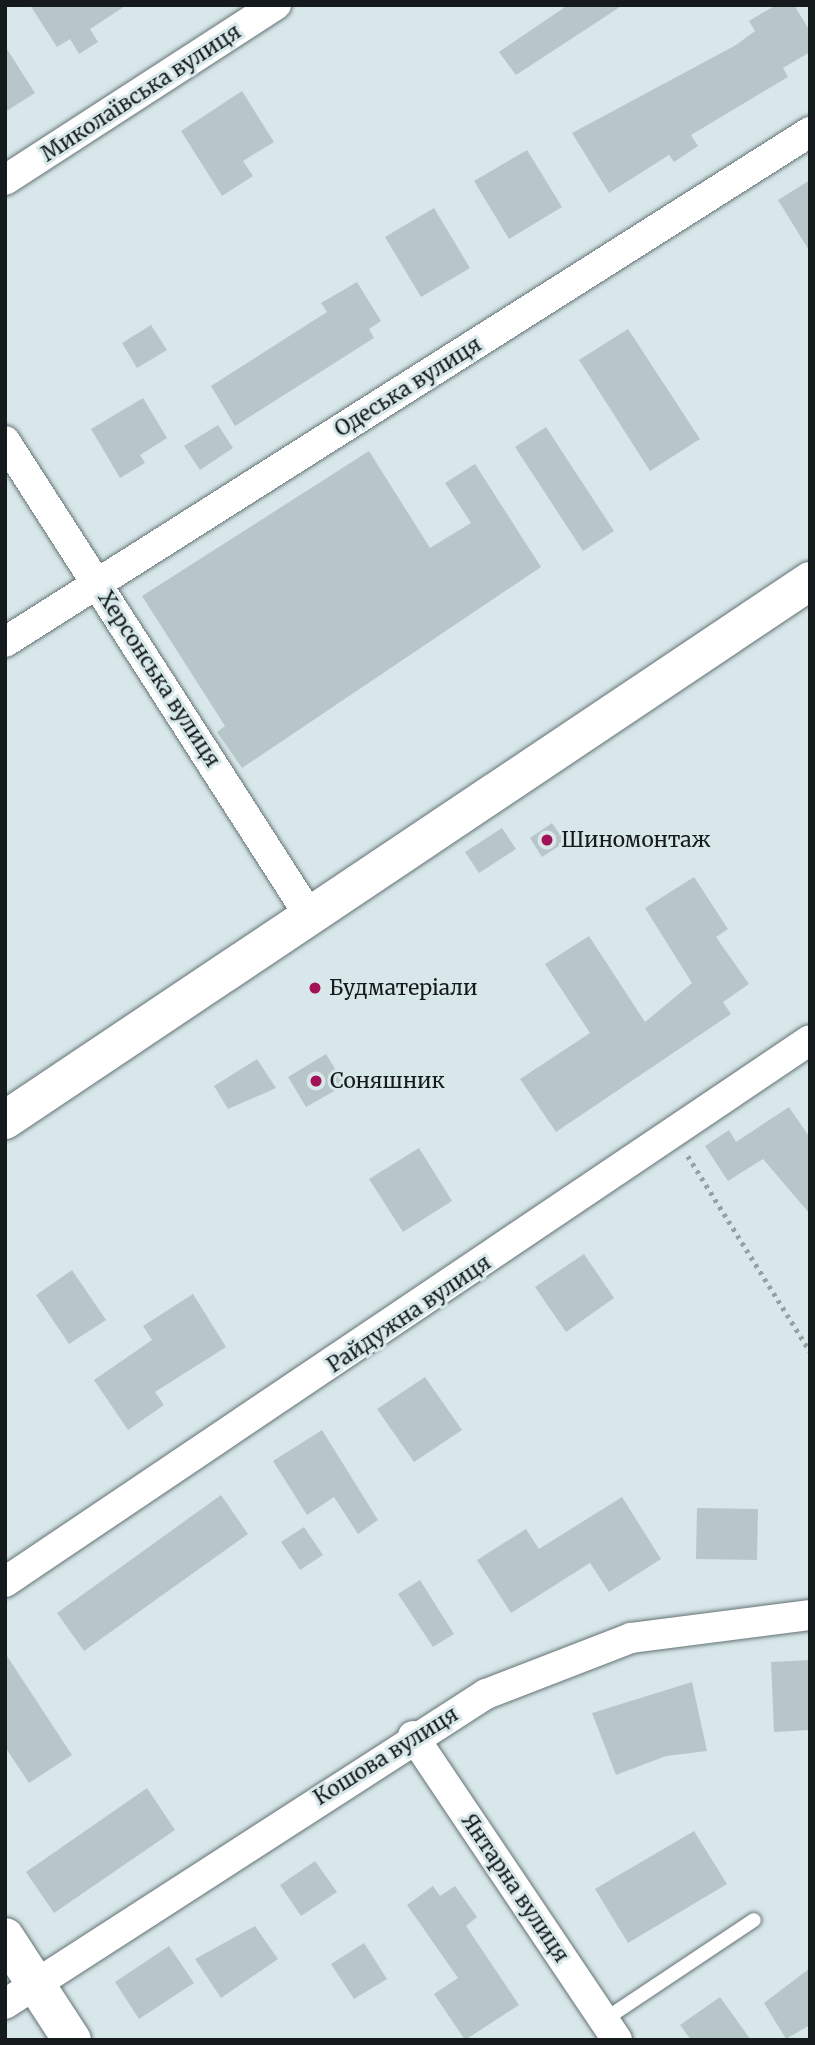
<!DOCTYPE html>
<html>
<head>
<meta charset="utf-8">
<style>
	body { margin:0 }
	#map { position:relative; width:815px; height:2045px; overflow:hidden; background:#d8e8ea; font-family:Merriweather,serif }
	div>[style] { position:absolute }
	.building>* { inset:0; background:#b7c7c9 }
	.path>* { height:4.5px; margin-top:-2.25px; transform-origin:0; background:repeating-linear-gradient(90deg,#95a2a3 0 3.5px,transparent 0 8.5px) }
	.roads { filter:drop-shadow(0 0 2px #647275) drop-shadow(0 0 2px #647275) }
	.lane>* { height:14px; margin:-7px; padding:0 7px; transform-origin:7px; border-radius:7px; background:#fff }
	.street>* { height:30px; margin:-15px; padding:0 15px; transform-origin:15px; border-radius:15px; background:#fff }
	.secondary>* { height:38px; margin:-19px; padding:0 19px; transform-origin:19px; border-radius:19px; background:#fff }
	.dots>* { width:19px; height:19px; translate:-50% -50%; box-sizing:border-box; border:4px solid #d8e8ea; border-radius:50% }
	span { translate:-50% -50%; white-space:nowrap; text-align:center; line-height:1.15; -webkit-text-stroke:6px #d8e8ea; paint-order:stroke }
	.street-label { font-size:21px; color:#151b1c }
	.poi-label { font-size:21px; color:#151b1c }
	.left { translate:0 -50%; text-align:left }
	.frame { position:absolute; inset:0; border:7px solid #151b1c; pointer-events:none }
</style>
</head>
<body>
<div id="map">
	<div class="building">
		<div style="clip-path:polygon(30px 5px,127px 5px,90px 29px,98px 42px,79px 54px,70px 39px,57px 47px)"></div>
		<div style="clip-path:polygon(568px 5px,623px 5px,516px 75px,499px 52px)"></div>
		<div style="clip-path:polygon(776px 5px,794px 5px,810px 31px,810px 52px,783px 68px,788px 77px,691px 135px,698px 146px,674px 162px,669px 155px,609px 193px,572px 133px,736px 45px,755px 31px,749px 21px)"></div>
		<div style="clip-path:polygon(5px 46px,35px 93px,5px 112px)"></div>
		<div style="clip-path:polygon(242px 91px,274px 142px,243px 161px,253px 176px,222px 196px,181px 131px)"></div>
		<div style="clip-path:polygon(527px 150px,562px 207px,509px 239px,474px 181px)"></div>
		<div style="clip-path:polygon(810px 180px,810px 252px,778px 200px)"></div>
		<div style="clip-path:polygon(434px 208px,470px 268px,421px 297px,385px 237px)"></div>
		<div style="clip-path:polygon(357px 282px,381px 321px,369px 329px,374px 338px,235px 426px,211px 386px,327px 312px,321px 303px)"></div>
		<div style="clip-path:polygon(151px 325px,167px 350px,137px 368px,122px 343px)"></div>
		<div style="clip-path:polygon(628px 329px,700px 439px,650px 471px,579px 360px)"></div>
		<div style="clip-path:polygon(143px 398px,167px 438px,140px 455px,145px 463px,120px 478px,91px 429px)"></div>
		<div style="clip-path:polygon(218px 425px,233px 448px,200px 470px,184px 446px)"></div>
		<div style="clip-path:polygon(546px 427px,614px 531px,583px 551px,515px 447px)"></div>
		<div style="clip-path:polygon(369px 451px,430px 548px,471px 523px,445px 483px,475px 464px,541px 567px,242px 768px,217px 732px,225px 726px,142px 596px)"></div>
		<div style="clip-path:polygon(552px 823px,565px 842px,542px 857px,530px 838px)"></div>
		<div style="clip-path:polygon(502px 828px,516px 849px,479px 873px,465px 852px)"></div>
		<div style="clip-path:polygon(694px 877px,728px 929px,716px 937px,749px 984px,723px 1002px,731px 1014px,556px 1132px,520px 1079px,590px 1033px,545px 964px,589px 936px,645px 1022px,692px 983px,645px 908px)"></div>
		<div style="clip-path:polygon(326px 1054px,345px 1085px,306px 1107px,288px 1077px)"></div>
		<div style="clip-path:polygon(257px 1059px,276px 1088px,228px 1109px,214px 1086px)"></div>
		<div style="clip-path:polygon(789px 1107px,810px 1138px,810px 1214px,763px 1159px,728px 1181px,705px 1146px,729px 1130px,736px 1142px)"></div>
		<div style="clip-path:polygon(419px 1148px,452px 1201px,403px 1232px,369px 1179px)"></div>
		<div style="clip-path:polygon(584px 1254px,614px 1298px,566px 1332px,535px 1287px)"></div>
		<div style="clip-path:polygon(72px 1270px,106px 1320px,69px 1344px,36px 1295px)"></div>
		<div style="clip-path:polygon(193px 1294px,226px 1347px,155px 1392px,164px 1405px,128px 1430px,94px 1380px,152px 1340px,143px 1326px)"></div>
		<div style="clip-path:polygon(425px 1377px,462px 1430px,414px 1462px,377px 1409px)"></div>
		<div style="clip-path:polygon(322px 1430px,378px 1520px,358px 1534px,334px 1497px,307px 1515px,273px 1461px)"></div>
		<div style="clip-path:polygon(221px 1495px,248px 1534px,84px 1651px,57px 1613px)"></div>
		<div style="clip-path:polygon(622px 1497px,661px 1559px,609px 1592px,590px 1563px,511px 1613px,477px 1560px,526px 1529px,539px 1549px)"></div>
		<div style="clip-path:polygon(697px 1508px,758px 1509px,757px 1560px,696px 1559px)"></div>
		<div style="clip-path:polygon(304px 1527px,323px 1555px,300px 1570px,281px 1542px)"></div>
		<div style="clip-path:polygon(420px 1580px,454px 1634px,433px 1647px,398px 1594px)"></div>
		<div style="clip-path:polygon(5px 1653px,72px 1755px,29px 1783px,5px 1747px)"></div>
		<div style="clip-path:polygon(810px 1660px,810px 1730px,774px 1732px,771px 1662px)"></div>
		<div style="clip-path:polygon(692px 1682px,707px 1751px,666px 1756px,616px 1775px,592px 1713px)"></div>
		<div style="clip-path:polygon(147px 1788px,175px 1830px,54px 1913px,26px 1872px)"></div>
		<div style="clip-path:polygon(694px 1831px,727px 1884px,628px 1943px,595px 1889px)"></div>
		<div style="clip-path:polygon(315px 1861px,337px 1892px,301px 1916px,280px 1885px)"></div>
		<div style="clip-path:polygon(433px 1886px,440px 1896px,455px 1886px,477px 1917px,466px 1926px,519px 2005px,465px 2040px,434px 1994px,458px 1978px,407px 1905px)"></div>
		<div style="clip-path:polygon(255px 1926px,278px 1959px,221px 1998px,195px 1959px)"></div>
		<div style="clip-path:polygon(364px 1943px,387px 1979px,354px 1999px,331px 1964px)"></div>
		<div style="clip-path:polygon(169px 1946px,194px 1983px,139px 2019px,115px 1982px)"></div>
		<div style="clip-path:polygon(810px 1968px,810px 2025px,786px 2039px,764px 2003px)"></div>
		<div style="clip-path:polygon(720px 1997px,751px 2040px,691px 2040px,680px 2025px)"></div>
	</div>
	<div class="path">
		<div style="left:688px;top:1156px;width:230px;rotate:58deg"></div>
	</div>
	<div class="roads">
		<div class="lane">
			<div style="left:604px;top:2020px;width:180px;rotate:-33.7deg"></div>
		</div>
		<div class="street">
			<div style="left:5px;top:180px;width:323px;rotate:-32.9deg"></div>
			<div style="left:5px;top:441px;width:567px;rotate:57.32deg"></div>
			<div style="left:5px;top:642px;width:953px;rotate:-32.36deg"></div>
			<div style="left:5px;top:1582px;width:970px;rotate:-33.95deg"></div>
			<div style="left:413px;top:1736px;width:366px;rotate:56.1deg"></div>
			<div style="left:5px;top:2004px;width:572px;rotate:-32.8deg"></div>
			<div style="left:486px;top:1694px;width:155px;rotate:-21.1deg"></div>
			<div style="left:631px;top:1638px;width:180px;rotate:-7.3deg"></div>
		</div>
		<div class="secondary">
			<div style="left:5px;top:1120px;width:969px;rotate:-33.8deg"></div>
			<div style="left:5px;top:1937px;width:123px;rotate:57deg"></div>
		</div>
	</div>
	<div class="dots">
		<div style="left:547px;top:840px;background:#a21257"></div>
		<div style="left:315px;top:988px;background:#a21257"></div>
		<div style="left:316px;top:1081px;background:#a21257"></div>
	</div>
	<div class="street-label">
		<span style="left:141px;top:93px;rotate:-33deg">Миколаївська вулиця</span>
		<span style="left:408px;top:387px;rotate:-32deg">Одеська вулиця</span>
		<span style="left:159px;top:679px;rotate:57deg">Херсонська вулиця</span>
		<span style="left:409px;top:1314px;rotate:-34deg">Райдужна вулиця</span>
		<span style="left:386px;top:1756px;rotate:-32deg">Кошова вулиця</span>
		<span style="left:515px;top:1888px;rotate:56deg">Янтарна вулиця</span>
	</div>
	<div class="poi-label">
		<span class="left" style="left:561px;top:840px">Шиномонтаж</span>
		<span class="left" style="left:329px;top:988px">Будматеріали</span>
		<span class="left" style="left:330px;top:1081px">Соняшник</span>
	</div>
	<div class="frame"></div>
</div>
</body>
</html>
